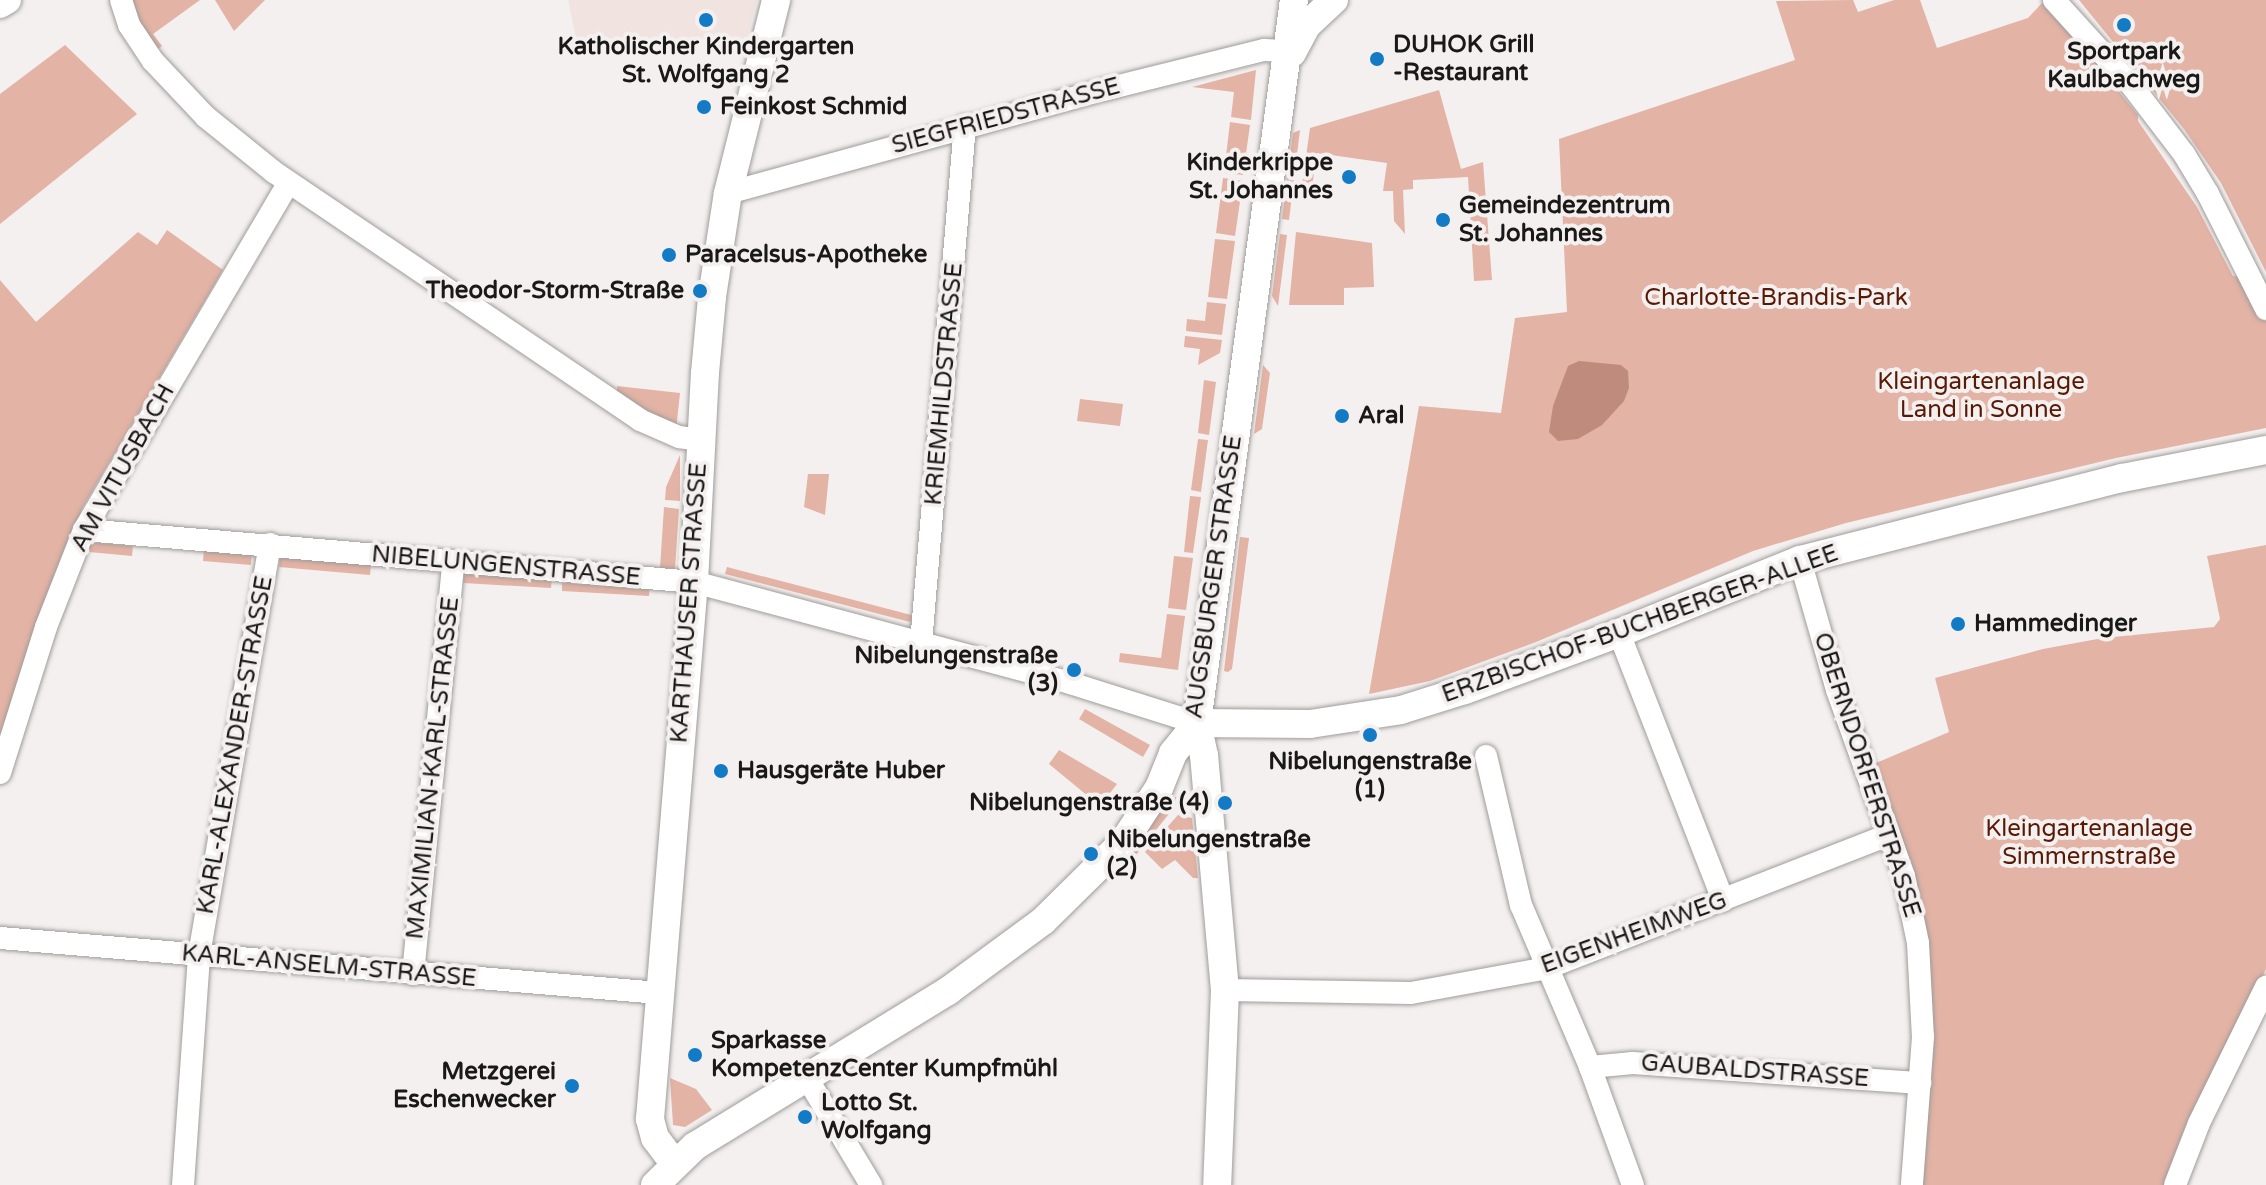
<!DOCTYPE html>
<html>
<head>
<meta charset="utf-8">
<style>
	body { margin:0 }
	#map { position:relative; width:2266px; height:1185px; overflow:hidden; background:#f4f0ef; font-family:"Varela Round",sans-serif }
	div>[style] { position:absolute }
	.built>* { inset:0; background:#f1e4e0 }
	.green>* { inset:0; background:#e3b3a5 }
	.water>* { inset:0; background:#bf8b7c }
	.roads { filter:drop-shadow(0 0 2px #9f9c9a) drop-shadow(0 0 2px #9f9c9a) }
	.minor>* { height:22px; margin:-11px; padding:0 11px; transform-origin:11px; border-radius:11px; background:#fff }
	.tertiary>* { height:28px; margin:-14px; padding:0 14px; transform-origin:14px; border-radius:14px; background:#fff }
	.dots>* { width:22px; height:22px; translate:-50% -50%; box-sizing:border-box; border:4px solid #f4f0ef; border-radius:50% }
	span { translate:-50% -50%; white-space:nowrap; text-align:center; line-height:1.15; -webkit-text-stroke:8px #f4f0ef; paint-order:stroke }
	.poi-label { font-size:24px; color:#1a1918; font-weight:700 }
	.left { translate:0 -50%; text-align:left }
	.right { translate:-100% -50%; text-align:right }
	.street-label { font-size:24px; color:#1a1918 }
	.park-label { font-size:24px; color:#591a05 }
</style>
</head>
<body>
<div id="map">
	<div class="built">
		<div style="clip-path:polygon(568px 0,757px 0,742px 55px,691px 40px,578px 48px)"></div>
	</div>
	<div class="green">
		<div style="clip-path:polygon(127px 0,200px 0,153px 34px,162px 46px,154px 52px)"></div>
		<div style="clip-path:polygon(215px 0,265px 0,234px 31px)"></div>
		<div style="clip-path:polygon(1853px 0,1858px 12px,1894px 0,1920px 0,1937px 48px,2028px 18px,2042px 3px,2064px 24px,2138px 115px,2138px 121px,2197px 207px,2233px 276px,2266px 281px,2266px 428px,2116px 458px,1846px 523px,1753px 551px,1536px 642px,1430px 681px,1369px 694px,1419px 406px,1501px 413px,1515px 318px,1567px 312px,1559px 139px,1795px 60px,1776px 1px)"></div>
		<div style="clip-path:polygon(2079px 0,2266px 0,2266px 272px,2221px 183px,2184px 129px)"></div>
		<div style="clip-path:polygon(65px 45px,137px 114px,0 224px,0 94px)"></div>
		<div style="clip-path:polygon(1256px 70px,1251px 120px,1231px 117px,1234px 92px,1192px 87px)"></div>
		<div style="clip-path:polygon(1439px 90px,1461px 169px,1483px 162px,1492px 280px,1474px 281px,1468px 177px,1413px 180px,1413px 189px,1403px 190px,1405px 234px,1394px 221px,1393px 191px,1383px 191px,1387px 163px,1317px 153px,1311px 194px,1301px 192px,1310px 128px)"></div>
		<div style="clip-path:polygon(1230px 122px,1250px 125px,1243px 175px,1224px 173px)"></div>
		<div style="clip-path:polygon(1300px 130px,1289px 220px,1282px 219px,1293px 133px)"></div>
		<div style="clip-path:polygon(1223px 178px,1243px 181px,1235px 236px,1216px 233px)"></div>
		<div style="clip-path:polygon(167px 230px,223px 270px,83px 507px,34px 629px,0 740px,0 280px,36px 322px,138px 232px,157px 245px)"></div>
		<div style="clip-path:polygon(1296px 232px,1372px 243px,1374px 287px,1344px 288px,1344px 305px,1289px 305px)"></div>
		<div style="clip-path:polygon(1280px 234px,1287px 235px,1278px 306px,1272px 296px)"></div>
		<div style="clip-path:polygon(1215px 239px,1235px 241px,1227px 299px,1208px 297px)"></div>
		<div style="clip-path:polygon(1207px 302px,1226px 304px,1222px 335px,1186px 331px,1187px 319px,1205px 321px)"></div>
		<div style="clip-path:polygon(1185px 336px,1222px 340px,1220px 353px,1198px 365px,1200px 349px,1184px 347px)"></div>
		<div style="clip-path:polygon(1263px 365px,1270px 373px,1262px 429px,1254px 434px)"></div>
		<div style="clip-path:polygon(1204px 380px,1216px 382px,1209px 435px,1198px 433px)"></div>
		<div style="clip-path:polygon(617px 386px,680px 393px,676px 430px,617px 397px)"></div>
		<div style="clip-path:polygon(1080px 399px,1123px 404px,1120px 426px,1077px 421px)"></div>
		<div style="clip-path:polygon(1198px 439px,1208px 440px,1201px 492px,1191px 490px)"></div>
		<div style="clip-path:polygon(680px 455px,680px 501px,665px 500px,666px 487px)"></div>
		<div style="clip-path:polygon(808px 474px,829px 474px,825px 515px,804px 507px)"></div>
		<div style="clip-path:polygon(1190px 496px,1201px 497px,1193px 553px,1184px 552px)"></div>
		<div style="clip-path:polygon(664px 507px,679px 509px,675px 569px,660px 568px)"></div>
		<div style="clip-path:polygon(1240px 537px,1249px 538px,1232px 669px,1228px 672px,1224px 671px)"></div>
		<div style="clip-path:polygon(90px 542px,133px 546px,132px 556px,89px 552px)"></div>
		<div style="clip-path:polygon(2266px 545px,2266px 969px,2166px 1185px,1921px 1185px,1932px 1036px,1928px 935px,1913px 872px,1876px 763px,1949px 732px,1935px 678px,2043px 649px,2103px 638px,2214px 627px,2220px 619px,2207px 556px)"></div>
		<div style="clip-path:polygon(204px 549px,252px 553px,251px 565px,203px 561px)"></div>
		<div style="clip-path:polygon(280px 556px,371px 565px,370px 575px,279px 567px)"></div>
		<div style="clip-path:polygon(1174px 556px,1193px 558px,1186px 610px,1168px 608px)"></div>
		<div style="clip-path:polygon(727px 567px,915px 616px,910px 622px,725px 574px)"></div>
		<div style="clip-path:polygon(464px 573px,552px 578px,551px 588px,463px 583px)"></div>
		<div style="clip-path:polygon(562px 580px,650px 586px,649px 596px,562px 591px)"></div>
		<div style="clip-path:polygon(1167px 614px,1185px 616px,1178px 670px,1119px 662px,1120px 653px,1161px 658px)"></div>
		<div style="clip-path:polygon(1085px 709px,1150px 745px,1143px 757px,1079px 719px)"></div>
		<div style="clip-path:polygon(1059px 750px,1117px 784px,1100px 806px,1049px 764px)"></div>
		<div style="clip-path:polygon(1180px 796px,1173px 809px,1134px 857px,1129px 852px,1166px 799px)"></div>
		<div style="clip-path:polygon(1178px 815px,1192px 818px,1198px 878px,1193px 878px,1175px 860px,1162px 869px,1145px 852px)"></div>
		<div style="clip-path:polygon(670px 1078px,696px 1089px,712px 1110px,685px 1127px,673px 1125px)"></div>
	</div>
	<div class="water">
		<div style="clip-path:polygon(1579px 361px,1621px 365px,1628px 371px,1629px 388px,1624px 401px,1602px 425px,1578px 439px,1558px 441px,1549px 432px,1553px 406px,1568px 366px)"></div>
	</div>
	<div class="roads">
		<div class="minor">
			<div style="left:121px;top:0;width:26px;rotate:72deg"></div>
			<div style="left:129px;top:25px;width:43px;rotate:56.3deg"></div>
			<div style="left:153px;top:61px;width:77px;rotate:46.6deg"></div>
			<div style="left:206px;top:117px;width:87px;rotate:39deg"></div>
			<div style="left:274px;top:172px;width:442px;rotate:34.1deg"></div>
			<div style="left:640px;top:420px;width:43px;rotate:23.6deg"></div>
			<div style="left:679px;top:437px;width:22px;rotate:8deg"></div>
			<div style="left:2054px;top:0;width:116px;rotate:47.8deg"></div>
			<div style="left:2132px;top:86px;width:86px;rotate:52.6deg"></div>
			<div style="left:2184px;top:154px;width:47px;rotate:59deg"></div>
			<div style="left:2208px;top:194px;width:129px;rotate:63.2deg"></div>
			<div style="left:728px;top:193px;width:389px;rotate:-15.4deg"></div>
			<div style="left:1103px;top:90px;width:166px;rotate:-14deg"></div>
			<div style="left:1264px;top:50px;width:21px;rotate:3deg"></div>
			<div style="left:84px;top:530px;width:612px;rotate:4.87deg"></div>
			<div style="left:694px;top:582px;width:389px;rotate:15deg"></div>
			<div style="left:1070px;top:683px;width:133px;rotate:17.5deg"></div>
			<div style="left:1800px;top:560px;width:135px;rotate:74.1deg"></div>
			<div style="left:1837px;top:690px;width:198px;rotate:70.2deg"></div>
			<div style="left:1904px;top:876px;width:68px;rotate:78.2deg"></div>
			<div style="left:1918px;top:943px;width:94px;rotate:87deg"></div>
			<div style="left:1923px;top:1037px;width:148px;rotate:94.3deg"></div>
			<div style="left:1619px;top:633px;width:287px;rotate:68.7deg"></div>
			<div style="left:921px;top:643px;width:519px;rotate:-85.14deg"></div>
			<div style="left:1486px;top:756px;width:153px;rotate:76.8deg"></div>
			<div style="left:1521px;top:905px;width:176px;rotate:66.9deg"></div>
			<div style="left:1590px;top:1067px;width:126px;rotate:70deg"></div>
			<div style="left:0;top:773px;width:153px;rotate:-72.5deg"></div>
			<div style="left:46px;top:627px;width:104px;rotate:-68.6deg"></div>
			<div style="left:84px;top:530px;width:403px;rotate:-59.5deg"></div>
			<div style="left:0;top:938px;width:661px;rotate:4.77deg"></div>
			<div style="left:413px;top:974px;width:413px;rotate:-84.4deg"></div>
			<div style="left:1225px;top:990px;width:186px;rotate:0.9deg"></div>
			<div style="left:1411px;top:993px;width:138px;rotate:-10.4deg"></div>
			<div style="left:1547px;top:968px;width:367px;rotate:-21.3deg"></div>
			<div style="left:1590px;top:1067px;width:43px;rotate:-5.3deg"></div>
			<div style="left:1633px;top:1063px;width:288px;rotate:4deg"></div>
			<div style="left:807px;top:1078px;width:125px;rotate:59.1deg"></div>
			<div style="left:183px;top:1185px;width:231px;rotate:-86deg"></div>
			<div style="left:199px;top:955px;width:417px;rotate:-80.2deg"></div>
			<div style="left:2175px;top:1185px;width:66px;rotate:-68.8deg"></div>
			<div style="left:2199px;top:1123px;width:152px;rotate:-63.8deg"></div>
		</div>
		<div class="tertiary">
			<div style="left:0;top:4px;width:8px;rotate:-30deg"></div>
			<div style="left:1292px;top:53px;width:32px;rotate:-62deg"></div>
			<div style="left:1307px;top:25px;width:37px;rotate:-43deg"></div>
			<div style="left:1197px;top:723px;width:113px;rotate:0.5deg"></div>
			<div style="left:1310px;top:724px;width:92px;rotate:-8.7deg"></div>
			<div style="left:1401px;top:710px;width:67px;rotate:-17.4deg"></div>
			<div style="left:1465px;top:690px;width:164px;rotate:-20.3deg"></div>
			<div style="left:1619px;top:633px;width:195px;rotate:-22deg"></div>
			<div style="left:1800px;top:560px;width:332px;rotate:-14.3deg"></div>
			<div style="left:2122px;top:478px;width:147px;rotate:-11deg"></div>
			<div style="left:1197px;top:723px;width:33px;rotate:78deg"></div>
			<div style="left:1204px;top:755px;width:236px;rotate:84.9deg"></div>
			<div style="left:1225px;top:990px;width:195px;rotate:92.3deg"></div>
			<div style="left:674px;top:1163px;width:31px;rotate:-127deg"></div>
			<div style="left:655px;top:1138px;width:20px;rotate:-105deg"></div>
			<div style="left:650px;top:1119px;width:539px;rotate:-85.32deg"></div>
			<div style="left:694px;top:582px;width:209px;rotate:-87deg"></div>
			<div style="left:705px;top:373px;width:76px;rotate:-84.7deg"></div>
			<div style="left:712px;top:297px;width:105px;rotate:-81.3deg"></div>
			<div style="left:728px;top:193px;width:199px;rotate:-76deg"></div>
			<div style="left:655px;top:1185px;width:56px;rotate:-44.3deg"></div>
			<div style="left:695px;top:1146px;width:297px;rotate:-31.5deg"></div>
			<div style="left:948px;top:991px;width:118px;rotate:-36.4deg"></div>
			<div style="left:1043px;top:921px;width:114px;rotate:-44.6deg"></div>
			<div style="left:1124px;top:841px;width:64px;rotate:-56.6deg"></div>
			<div style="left:1159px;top:788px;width:38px;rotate:-68deg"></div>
			<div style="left:1173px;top:753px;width:38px;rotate:-51deg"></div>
			<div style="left:1197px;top:723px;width:729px;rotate:-82.36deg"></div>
		</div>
	</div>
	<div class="dots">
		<div style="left:706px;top:20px;background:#137ac5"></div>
		<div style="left:2124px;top:25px;background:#137ac5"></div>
		<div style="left:1377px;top:59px;background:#137ac5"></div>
		<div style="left:704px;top:107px;background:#137ac5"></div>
		<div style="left:1349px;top:177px;background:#137ac5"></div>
		<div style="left:1443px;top:220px;background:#137ac5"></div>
		<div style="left:669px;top:255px;background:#137ac5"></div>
		<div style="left:700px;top:291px;background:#137ac5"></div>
		<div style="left:1342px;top:416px;background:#137ac5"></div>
		<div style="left:1958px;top:624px;background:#137ac5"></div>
		<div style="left:1074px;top:670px;background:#137ac5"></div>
		<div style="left:1370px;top:735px;background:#137ac5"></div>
		<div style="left:721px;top:771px;background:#137ac5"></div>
		<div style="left:1225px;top:803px;background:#137ac5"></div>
		<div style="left:1091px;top:854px;background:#137ac5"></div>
		<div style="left:695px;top:1055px;background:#137ac5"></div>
		<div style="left:572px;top:1086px;background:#137ac5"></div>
		<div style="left:805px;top:1117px;background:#137ac5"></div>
	</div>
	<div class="poi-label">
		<span class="left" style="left:1393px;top:59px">DUHOK Grill<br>-Restaurant</span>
		<span style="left:706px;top:61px">Katholischer Kindergarten<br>St. Wolfgang 2</span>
		<span style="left:2124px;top:66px">Sportpark<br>Kaulbachweg</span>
		<span class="left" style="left:720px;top:107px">Feinkost Schmid</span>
		<span class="right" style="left:1333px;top:177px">Kinderkrippe<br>St. Johannes</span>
		<span class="left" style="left:1459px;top:220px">Gemeindezentrum<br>St. Johannes</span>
		<span class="left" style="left:685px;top:255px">Paracelsus-Apotheke</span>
		<span class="right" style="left:684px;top:291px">Theodor-Storm-Straße</span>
		<span class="left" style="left:1358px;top:416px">Aral</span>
		<span class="left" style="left:1974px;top:624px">Hammedinger</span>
		<span class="right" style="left:1058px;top:670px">Nibelungenstraße<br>(3)</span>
		<span style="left:1370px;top:776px">Nibelungenstraße<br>(1)</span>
		<span class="left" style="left:737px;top:771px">Hausgeräte Huber</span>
		<span class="right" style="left:1209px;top:803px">Nibelungenstraße (4)</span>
		<span class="left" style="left:1107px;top:854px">Nibelungenstraße<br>(2)</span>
		<span class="left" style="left:711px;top:1055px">Sparkasse<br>KompetenzCenter Kumpfmühl</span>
		<span class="right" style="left:556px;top:1086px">Metzgerei<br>Eschenwecker</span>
		<span class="left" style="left:821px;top:1117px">Lotto St.<br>Wolfgang</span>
	</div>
	<div class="street-label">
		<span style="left:1006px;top:116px;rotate:-15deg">SIEGFRIEDSTRASSE</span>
		<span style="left:944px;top:384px;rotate:-85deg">KRIEMHILDSTRASSE</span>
		<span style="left:123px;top:468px;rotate:-61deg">AM VITUSBACH</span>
		<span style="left:506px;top:566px;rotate:5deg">NIBELUNGENSTRASSE</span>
		<span style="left:1214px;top:577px;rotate:-82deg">AUGSBURGER STRASSE</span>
		<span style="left:689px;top:603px;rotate:-86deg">KARTHAUSER STRASSE</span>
		<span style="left:1640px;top:624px;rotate:-20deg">ERZBISCHOF-BUCHBERGER-ALLEE</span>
		<span style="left:235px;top:745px;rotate:-80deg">KARL-ALEXANDER-STRASSE</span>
		<span style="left:433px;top:768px;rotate:-84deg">MAXIMILIAN-KARL-STRASSE</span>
		<span style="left:1867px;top:775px;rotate:72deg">OBERNDORFERSTRASSE</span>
		<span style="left:1634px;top:933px;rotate:-20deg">EIGENHEIMWEG</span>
		<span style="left:329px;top:966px;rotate:5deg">KARL-ANSELM-STRASSE</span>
		<span style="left:1755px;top:1071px;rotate:4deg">GAUBALDSTRASSE</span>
	</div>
	<div class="park-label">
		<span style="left:1776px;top:298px">Charlotte-Brandis-Park</span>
		<span style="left:1981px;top:396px">Kleingartenanlage<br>Land in Sonne</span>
		<span style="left:2089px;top:843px">Kleingartenanlage<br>Simmernstraße</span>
	</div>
</div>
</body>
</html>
